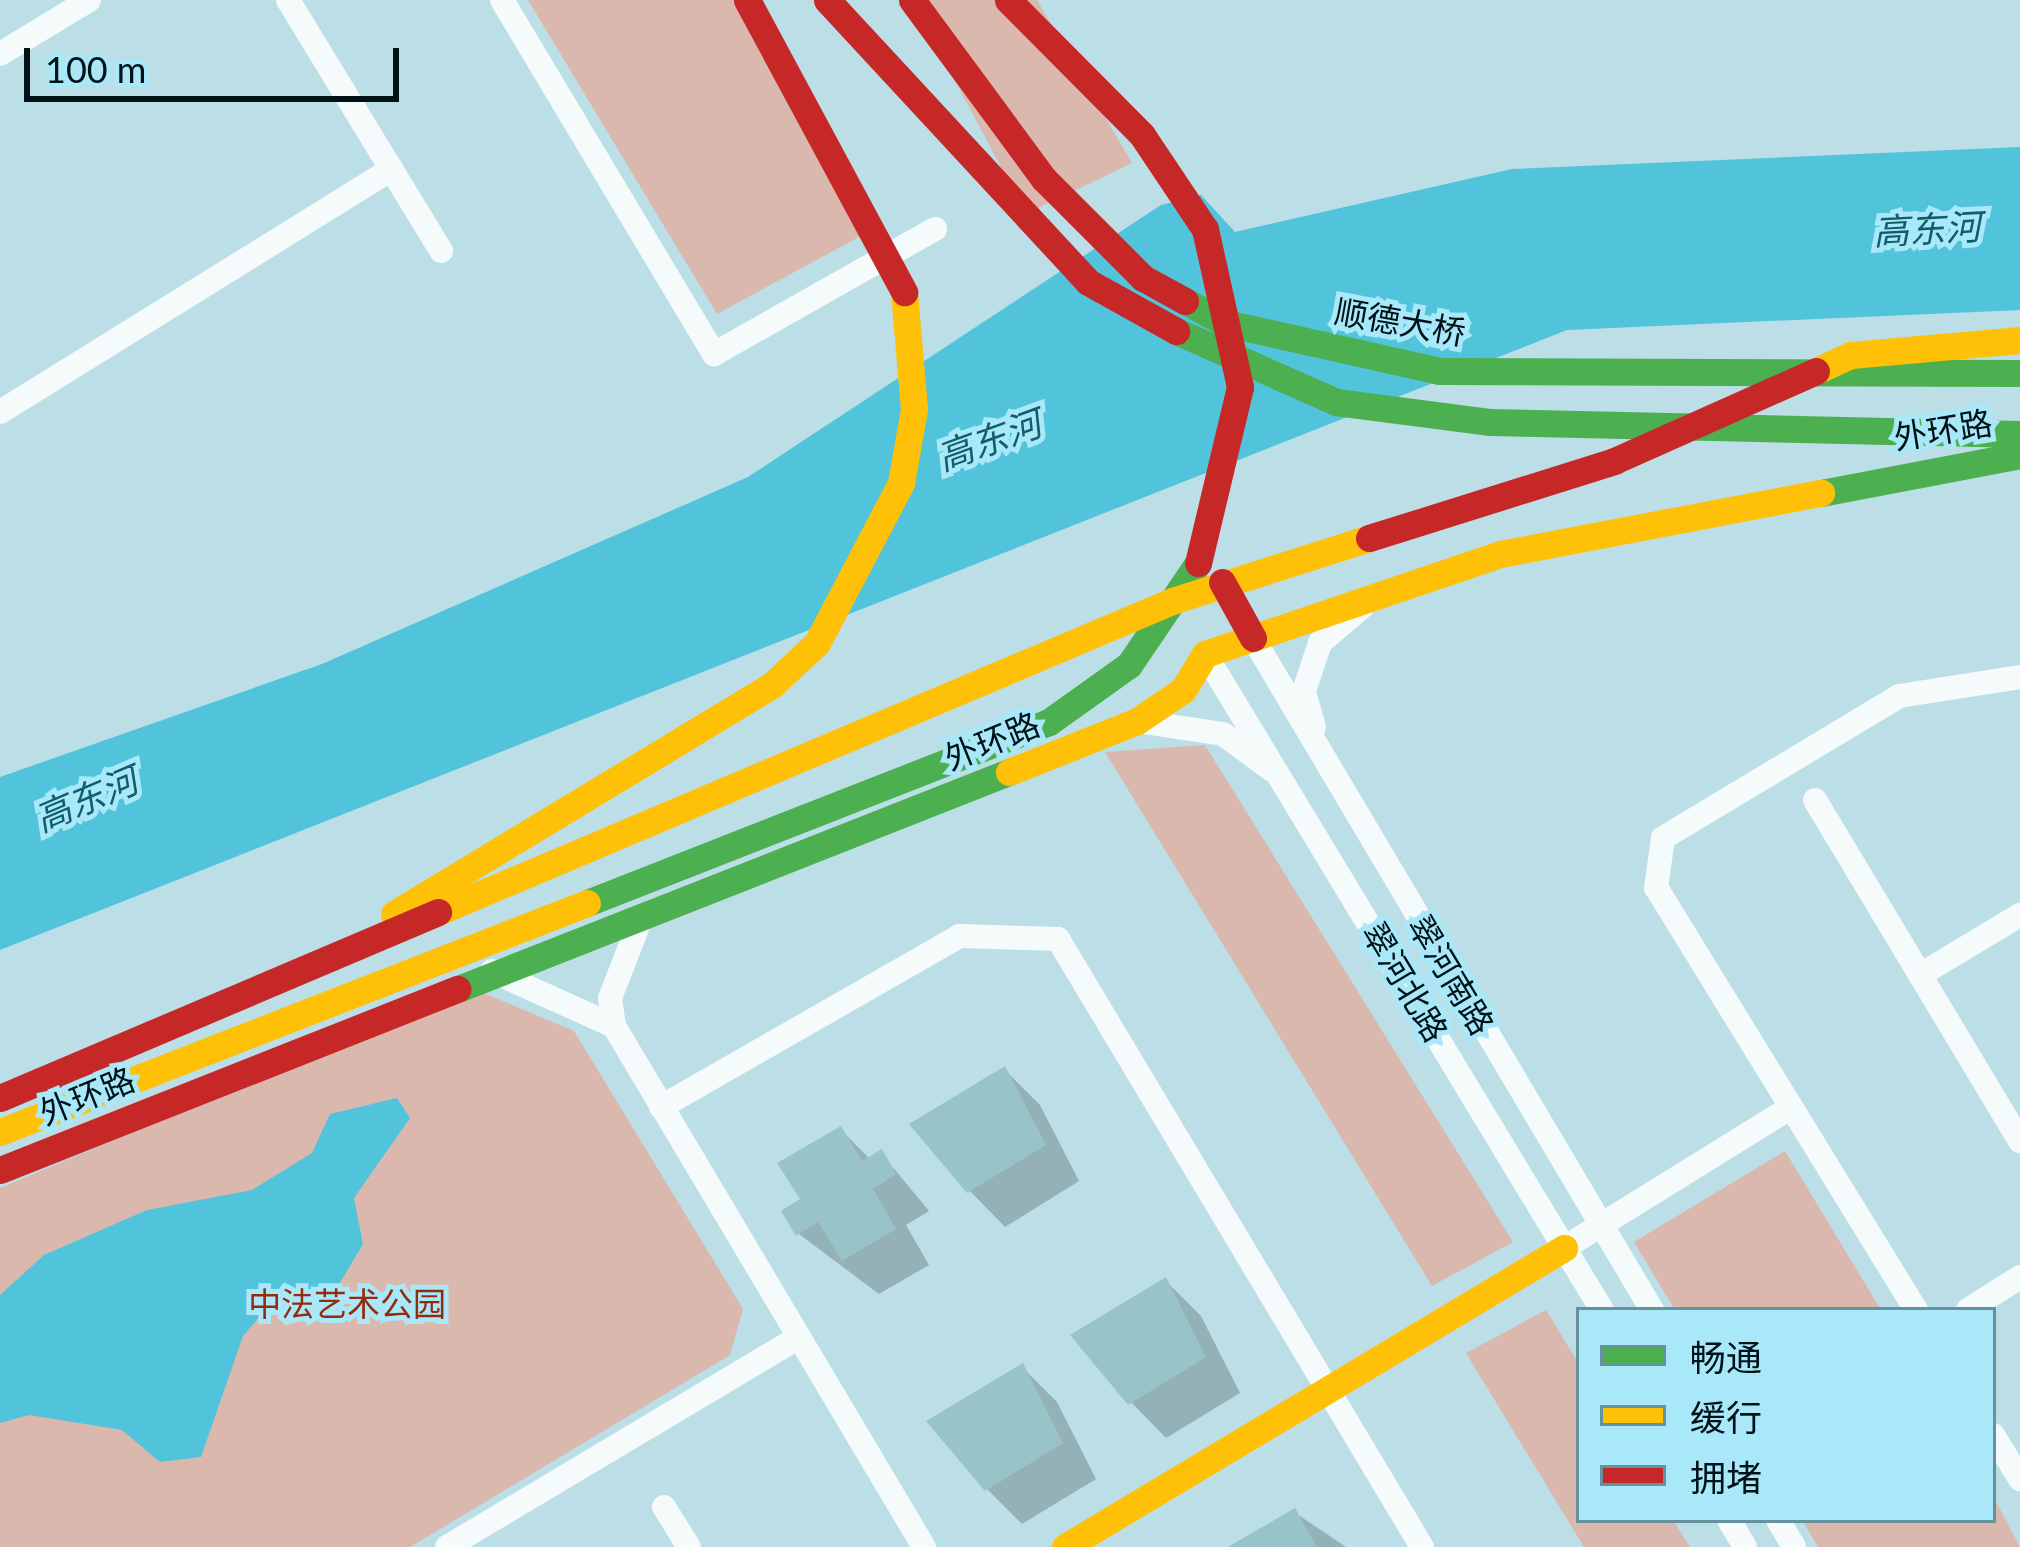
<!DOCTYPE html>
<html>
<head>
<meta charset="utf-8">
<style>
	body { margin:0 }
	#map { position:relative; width:2020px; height:1547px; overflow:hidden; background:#bbdee7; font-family:Lato,"Noto Sans SC",sans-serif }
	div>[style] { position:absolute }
	.green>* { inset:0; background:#dbb8ae }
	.water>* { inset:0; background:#51c3db }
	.shadow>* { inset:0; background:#0003 }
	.building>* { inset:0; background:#98c4c8 }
	.street>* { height:24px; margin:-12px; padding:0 12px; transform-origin:12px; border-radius:12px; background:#f5fafb }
	.fast>* { height:27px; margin:-13.5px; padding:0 13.5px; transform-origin:13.5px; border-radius:13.5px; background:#4caf50 }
	.slow>* { height:27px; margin:-13.5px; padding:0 13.5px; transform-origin:13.5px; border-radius:13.5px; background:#ffc107 }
	.jam>* { height:27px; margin:-13.5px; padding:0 13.5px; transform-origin:13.5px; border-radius:13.5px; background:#c62828 }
	span { translate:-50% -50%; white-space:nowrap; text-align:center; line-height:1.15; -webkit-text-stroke:10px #a9e8f9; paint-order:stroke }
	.street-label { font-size:33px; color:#001117 }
	.park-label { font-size:33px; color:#942b0c }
	.water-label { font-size:36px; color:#105d6c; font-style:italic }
	.legend { position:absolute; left:1576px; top:1307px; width:420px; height:216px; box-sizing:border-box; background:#a9e8f9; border:3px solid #65929f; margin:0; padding:15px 21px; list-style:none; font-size:36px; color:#001117 }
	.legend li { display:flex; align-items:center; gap:24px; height:60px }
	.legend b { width:60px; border:3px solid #65929f }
	.scale { position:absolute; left:24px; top:48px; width:375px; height:54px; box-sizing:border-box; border:6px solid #001117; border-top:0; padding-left:15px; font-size:36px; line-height:42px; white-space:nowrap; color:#001117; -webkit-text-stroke:9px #a9e8f9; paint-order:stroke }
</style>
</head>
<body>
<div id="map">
	<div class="green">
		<div style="clip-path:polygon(528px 0,748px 0,883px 224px,717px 314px)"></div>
		<div style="clip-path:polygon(912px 0,1037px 0,1132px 163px,1026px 214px)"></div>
		<div style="clip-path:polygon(1205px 745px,1513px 1242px,1432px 1286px,1105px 752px)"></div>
		<div style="clip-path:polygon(474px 989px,574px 1031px,743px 1309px,730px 1355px,410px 1547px,0 1547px,0 1188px)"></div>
		<div style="clip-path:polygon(1785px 1151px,1881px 1310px,1675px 1310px,1634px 1242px)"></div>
		<div style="clip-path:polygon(1546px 1310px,1579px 1364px,1579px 1520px,1673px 1520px,1690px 1547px,1584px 1547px,1466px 1353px)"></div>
		<div style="clip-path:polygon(1993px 1496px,2020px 1547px,1818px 1547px,1802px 1520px,1993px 1520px)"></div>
	</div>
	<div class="water">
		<div style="clip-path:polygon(2020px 147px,2020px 310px,1567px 330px,0 950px,0 777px,322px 664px,748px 477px,1161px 205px,1201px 195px,1235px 232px,1512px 169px)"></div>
		<div style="clip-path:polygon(397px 1098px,410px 1118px,354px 1198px,363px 1244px,337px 1288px,277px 1296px,243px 1336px,201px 1457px,160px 1462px,122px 1430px,29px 1415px,0 1423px,0 1295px,44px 1255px,147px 1210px,252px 1190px,312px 1153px,330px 1114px)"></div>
	</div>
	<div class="shadow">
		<div style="clip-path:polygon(1005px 1070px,1040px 1105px,1079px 1181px,1005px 1227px,970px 1191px)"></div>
		<div style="clip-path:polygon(840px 1129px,870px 1159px,881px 1153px,929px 1211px,906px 1225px,929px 1265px,879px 1294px,799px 1234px)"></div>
		<div style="clip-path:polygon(1166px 1281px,1201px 1316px,1240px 1393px,1166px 1438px,1131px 1402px)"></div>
		<div style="clip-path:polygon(1022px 1367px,1057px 1402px,1096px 1479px,1022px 1524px,987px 1489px)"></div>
		<div style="clip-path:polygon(1294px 1512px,1346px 1547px,1235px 1547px)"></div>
	</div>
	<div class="building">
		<div style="clip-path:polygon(1005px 1066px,1046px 1145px,967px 1193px,909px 1124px)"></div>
		<div style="clip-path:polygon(841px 1126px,862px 1161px,882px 1149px,896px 1174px,873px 1189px,896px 1229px,842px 1261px,818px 1222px,796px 1236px,781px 1211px,800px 1199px,777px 1163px)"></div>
		<div style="clip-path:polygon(1166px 1277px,1206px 1357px,1128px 1405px,1070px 1335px)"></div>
		<div style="clip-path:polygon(1023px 1363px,1063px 1443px,985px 1491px,926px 1421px)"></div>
		<div style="clip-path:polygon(1295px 1508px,1317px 1547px,1228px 1547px)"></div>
	</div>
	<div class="street">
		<div style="left:288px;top:0;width:294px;rotate:58.6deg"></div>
		<div style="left:502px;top:0;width:413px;rotate:59.1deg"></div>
		<div style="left:714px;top:354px;width:254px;rotate:-29.5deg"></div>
		<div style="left:0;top:54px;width:104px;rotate:-31.2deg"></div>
		<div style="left:0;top:412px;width:461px;rotate:-31.8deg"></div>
		<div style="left:1253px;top:638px;width:782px;rotate:59.3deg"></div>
		<div style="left:1205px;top:654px;width:767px;rotate:58.82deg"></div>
		<div style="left:1137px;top:721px;width:87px;rotate:8.6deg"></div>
		<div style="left:1223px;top:734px;width:61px;rotate:36.3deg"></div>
		<div style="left:1314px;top:727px;width:37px;rotate:-106deg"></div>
		<div style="left:1304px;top:691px;width:51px;rotate:-71.6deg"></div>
		<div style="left:1320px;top:643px;width:57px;rotate:-40.7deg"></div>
		<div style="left:1815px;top:800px;width:398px;rotate:59deg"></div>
		<div style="left:492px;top:971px;width:134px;rotate:24.3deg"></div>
		<div style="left:614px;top:1026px;width:606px;rotate:59.25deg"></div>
		<div style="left:1920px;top:975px;width:117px;rotate:-31deg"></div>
		<div style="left:614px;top:1026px;width:28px;rotate:-98deg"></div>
		<div style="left:610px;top:998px;width:88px;rotate:-68.7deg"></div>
		<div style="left:661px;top:1107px;width:344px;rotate:-29.8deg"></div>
		<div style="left:959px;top:936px;width:99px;rotate:1.7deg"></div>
		<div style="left:1058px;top:939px;width:709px;rotate:59.09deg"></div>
		<div style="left:1564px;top:1248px;width:267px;rotate:-31.8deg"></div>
		<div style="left:1916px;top:1310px;width:496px;rotate:-121.6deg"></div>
		<div style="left:1656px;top:888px;width:50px;rotate:-82deg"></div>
		<div style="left:1663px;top:838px;width:275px;rotate:-31deg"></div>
		<div style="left:1899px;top:696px;width:122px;rotate:-8.9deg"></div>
		<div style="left:1968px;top:1310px;width:62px;rotate:-32.4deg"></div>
		<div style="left:1993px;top:1435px;width:52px;rotate:58.5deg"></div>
		<div style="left:664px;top:1507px;width:47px;rotate:58deg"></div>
		<div style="left:1729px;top:1520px;width:31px;rotate:59deg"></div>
		<div style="left:1778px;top:1520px;width:31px;rotate:59deg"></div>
		<div style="left:447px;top:1547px;width:410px;rotate:-30.8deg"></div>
	</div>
	<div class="fast">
		<div style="left:1185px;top:301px;width:46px;rotate:28.8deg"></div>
		<div style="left:1225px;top:323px;width:219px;rotate:12.6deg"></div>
		<div style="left:1439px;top:371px;width:581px;rotate:0.2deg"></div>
		<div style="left:1176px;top:331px;width:175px;rotate:23.9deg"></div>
		<div style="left:1336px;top:402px;width:154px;rotate:7.4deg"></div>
		<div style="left:1489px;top:422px;width:531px;rotate:1.29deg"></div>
		<div style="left:1821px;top:493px;width:203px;rotate:-10.8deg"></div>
		<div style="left:587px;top:903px;width:496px;rotate:-21.4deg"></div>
		<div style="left:1049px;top:722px;width:98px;rotate:-35.5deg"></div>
		<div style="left:1129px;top:665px;width:123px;rotate:-55.9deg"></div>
		<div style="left:458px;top:989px;width:592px;rotate:-21.5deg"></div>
	</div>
	<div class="slow">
		<div style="left:1816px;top:371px;width:38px;rotate:-25deg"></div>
		<div style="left:1851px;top:355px;width:170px;rotate:-5.1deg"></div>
		<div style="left:1009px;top:772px;width:138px;rotate:-21.7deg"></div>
		<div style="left:1137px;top:721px;width:55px;rotate:-34deg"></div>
		<div style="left:1183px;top:690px;width:42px;rotate:-58.6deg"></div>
		<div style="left:1205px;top:654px;width:311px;rotate:-18.7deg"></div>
		<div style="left:1500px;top:554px;width:327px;rotate:-10.8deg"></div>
		<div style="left:438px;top:912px;width:797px;rotate:-22.96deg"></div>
		<div style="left:1172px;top:601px;width:207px;rotate:-17.7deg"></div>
		<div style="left:394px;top:914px;width:442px;rotate:-31.2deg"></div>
		<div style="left:772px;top:685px;width:62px;rotate:-43deg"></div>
		<div style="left:817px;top:643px;width:181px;rotate:-62.3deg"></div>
		<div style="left:901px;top:483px;width:75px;rotate:-80deg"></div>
		<div style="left:914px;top:409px;width:117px;rotate:-94.9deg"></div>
		<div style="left:0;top:1132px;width:630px;rotate:-21.31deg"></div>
		<div style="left:1065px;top:1547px;width:582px;rotate:-30.93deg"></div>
	</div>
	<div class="jam">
		<div style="left:747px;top:0;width:332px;rotate:61.7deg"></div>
		<div style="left:827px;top:0;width:384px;rotate:47.2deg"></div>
		<div style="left:1088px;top:282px;width:101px;rotate:29.1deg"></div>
		<div style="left:912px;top:0;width:222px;rotate:53.6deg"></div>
		<div style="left:1044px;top:179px;width:140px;rotate:45deg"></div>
		<div style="left:1143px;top:278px;width:48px;rotate:28.7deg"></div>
		<div style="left:1008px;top:0;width:190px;rotate:45.2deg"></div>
		<div style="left:1142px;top:135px;width:113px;rotate:56.2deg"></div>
		<div style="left:1205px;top:229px;width:162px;rotate:77.5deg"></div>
		<div style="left:1240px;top:387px;width:181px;rotate:103.4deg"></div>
		<div style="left:1369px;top:538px;width:257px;rotate:-17.4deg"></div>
		<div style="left:1614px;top:461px;width:221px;rotate:-24deg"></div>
		<div style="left:1222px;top:582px;width:64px;rotate:61deg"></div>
		<div style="left:0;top:1098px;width:476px;rotate:-23deg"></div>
		<div style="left:0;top:1170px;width:492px;rotate:-21.6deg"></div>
	</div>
	<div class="street-label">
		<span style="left:1400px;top:322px;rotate:10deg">顺德大桥</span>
		<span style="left:1943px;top:430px;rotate:-9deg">外环路</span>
		<span style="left:992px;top:741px;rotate:-22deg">外环路</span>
		<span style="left:1451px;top:975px;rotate:59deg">翠河南路</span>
		<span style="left:1405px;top:982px;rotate:59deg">翠河北路</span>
		<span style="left:87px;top:1096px;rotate:-22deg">外环路</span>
	</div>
	<div class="park-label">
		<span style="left:347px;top:1304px">中法艺术公园</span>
	</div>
	<div class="water-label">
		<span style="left:1927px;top:229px;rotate:-3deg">高东河</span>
		<span style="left:989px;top:440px;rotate:-20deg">高东河</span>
		<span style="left:86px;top:799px;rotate:-23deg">高东河</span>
	</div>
	<ul class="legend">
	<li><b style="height:15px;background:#4caf50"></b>畅通</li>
	<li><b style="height:15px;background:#ffc107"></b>缓行</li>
	<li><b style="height:15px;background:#c62828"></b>拥堵</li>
	</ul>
	<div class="scale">100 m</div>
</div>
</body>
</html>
